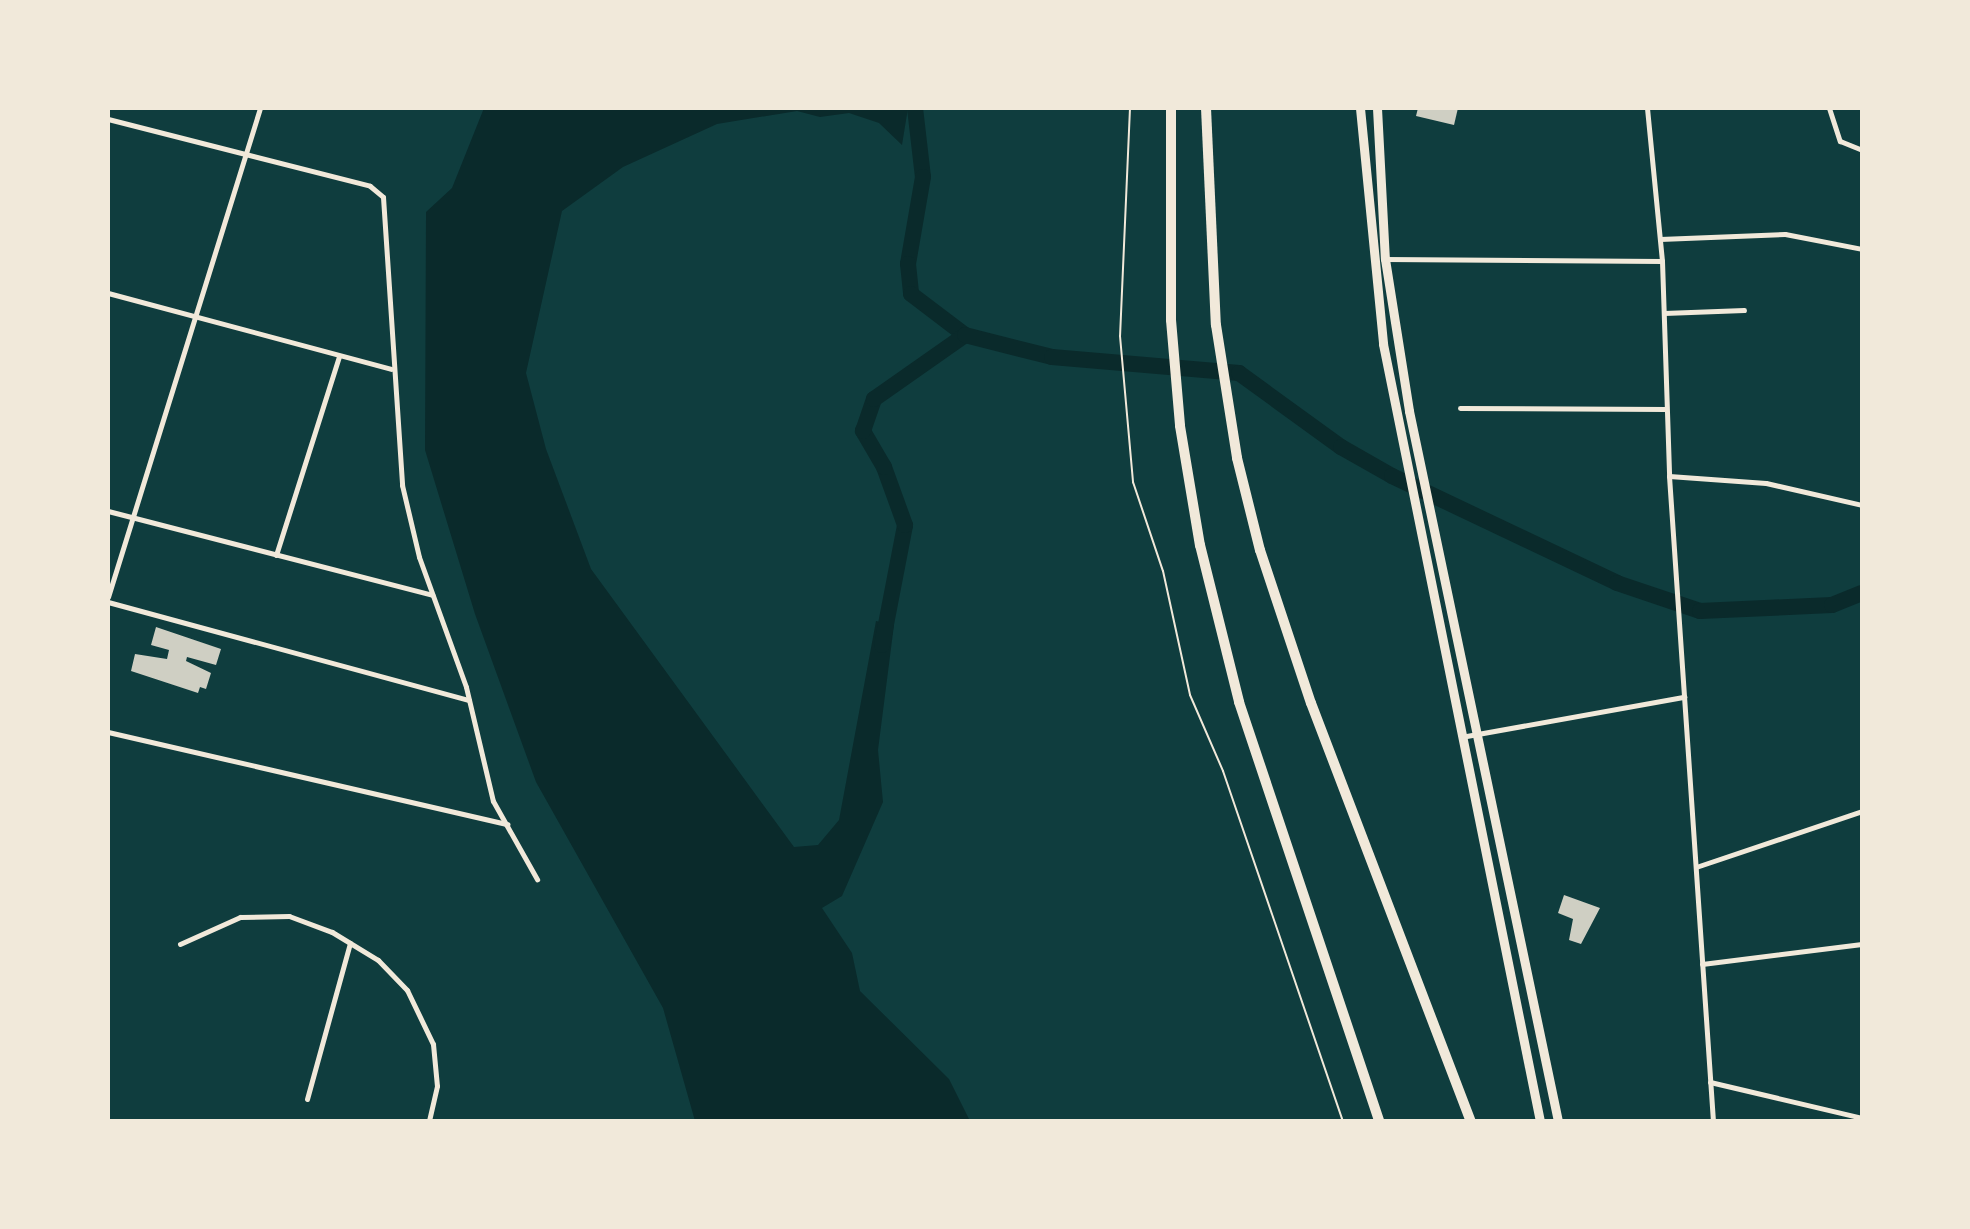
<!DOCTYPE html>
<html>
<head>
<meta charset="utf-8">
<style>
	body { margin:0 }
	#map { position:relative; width:1970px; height:1229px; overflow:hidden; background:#0f3d3e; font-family:Barlow,sans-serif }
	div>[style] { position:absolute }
	.water>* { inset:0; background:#0a2a2b }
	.river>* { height:16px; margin:-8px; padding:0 8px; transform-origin:8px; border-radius:8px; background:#0a2a2b }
	.building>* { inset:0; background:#cfcfc3 }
	.path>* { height:2px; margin:-1px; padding:0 1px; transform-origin:1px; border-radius:1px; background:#f1e9da }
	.minor>* { height:5px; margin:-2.5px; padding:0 2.5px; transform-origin:2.5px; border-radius:2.5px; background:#f1e9da }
	.primary>* { height:9px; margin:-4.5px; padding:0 4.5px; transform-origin:4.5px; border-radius:4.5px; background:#f1e9da }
	.motorway>* { height:10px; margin:-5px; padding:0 5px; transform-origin:5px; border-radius:5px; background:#f1e9da }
	span { translate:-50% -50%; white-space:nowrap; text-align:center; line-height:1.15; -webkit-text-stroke:7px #f1e9da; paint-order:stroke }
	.frame { position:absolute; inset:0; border:110px solid #f1e9da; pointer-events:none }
</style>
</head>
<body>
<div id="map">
	<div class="water">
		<div style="clip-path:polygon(484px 108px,908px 108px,902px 145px,879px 123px,849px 113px,820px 117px,797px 111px,717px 124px,623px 167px,562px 211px,526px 373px,546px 449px,591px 569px,794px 847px,818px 845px,839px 820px,876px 621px,894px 625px,878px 750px,883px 802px,842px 896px,822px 908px,852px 953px,860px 991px,949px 1079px,970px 1121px,695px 1121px,663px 1008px,536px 782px,475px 614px,425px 450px,426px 212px,452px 188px)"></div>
	</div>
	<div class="river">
		<div style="left:915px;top:108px;width:69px;rotate:83.4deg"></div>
		<div style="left:923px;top:177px;width:88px;rotate:99.8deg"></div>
		<div style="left:908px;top:264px;width:30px;rotate:84deg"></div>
		<div style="left:911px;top:294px;width:68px;rotate:37.2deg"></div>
		<div style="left:882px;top:645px;width:122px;rotate:-79.1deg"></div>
		<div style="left:905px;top:525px;width:62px;rotate:-109.9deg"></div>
		<div style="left:884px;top:467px;width:42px;rotate:-120.3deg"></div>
		<div style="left:863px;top:431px;width:34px;rotate:-71deg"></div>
		<div style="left:874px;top:399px;width:111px;rotate:-35.1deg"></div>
		<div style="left:965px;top:335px;width:90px;rotate:14.2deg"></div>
		<div style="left:1052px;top:357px;width:188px;rotate:4.9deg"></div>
		<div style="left:1239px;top:373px;width:126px;rotate:36deg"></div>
		<div style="left:1341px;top:447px;width:59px;rotate:29.6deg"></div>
		<div style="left:1392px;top:476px;width:249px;rotate:25.4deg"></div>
		<div style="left:1617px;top:583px;width:88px;rotate:18.6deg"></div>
		<div style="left:1700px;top:611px;width:132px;rotate:-2.6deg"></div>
		<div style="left:1832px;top:605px;width:32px;rotate:-22deg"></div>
	</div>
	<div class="building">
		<div style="clip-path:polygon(1418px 108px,1458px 108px,1454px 125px,1416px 116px)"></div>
		<div style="clip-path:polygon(156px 627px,221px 649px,216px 665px,187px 657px,186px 661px,211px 673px,206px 689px,200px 687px,198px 693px,131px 671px,135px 654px,167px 659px,169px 650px,151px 645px)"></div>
		<div style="clip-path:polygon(1564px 895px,1600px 908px,1581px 944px,1569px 940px,1573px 919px,1558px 913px)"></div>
	</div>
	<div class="path">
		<div style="left:1130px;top:108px;width:228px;rotate:92.5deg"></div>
		<div style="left:1120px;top:336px;width:147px;rotate:84.9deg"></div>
		<div style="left:1133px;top:482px;width:94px;rotate:71.4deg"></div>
		<div style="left:1163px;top:571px;width:127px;rotate:77.7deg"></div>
		<div style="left:1190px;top:695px;width:83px;rotate:66.5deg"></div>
		<div style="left:1223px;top:771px;width:370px;rotate:71.1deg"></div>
	</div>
	<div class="minor">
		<div style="left:1647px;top:108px;width:154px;rotate:84.4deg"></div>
		<div style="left:1662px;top:261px;width:215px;rotate:88.1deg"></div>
		<div style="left:1669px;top:476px;width:646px;rotate:86.1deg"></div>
		<div style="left:1829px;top:108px;width:35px;rotate:72deg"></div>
		<div style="left:1840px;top:141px;width:24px;rotate:22deg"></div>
		<div style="left:108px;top:119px;width:270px;rotate:14.3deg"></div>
		<div style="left:370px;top:186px;width:17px;rotate:40deg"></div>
		<div style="left:383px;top:197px;width:289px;rotate:86.2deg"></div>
		<div style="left:402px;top:485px;width:74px;rotate:76.7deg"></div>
		<div style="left:419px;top:557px;width:138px;rotate:70.1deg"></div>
		<div style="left:466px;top:687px;width:117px;rotate:76.7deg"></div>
		<div style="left:493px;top:801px;width:90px;rotate:60.6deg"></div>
		<div style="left:1660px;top:239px;width:125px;rotate:-2.3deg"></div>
		<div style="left:1785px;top:234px;width:78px;rotate:11deg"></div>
		<div style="left:1385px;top:259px;width:277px;rotate:0.4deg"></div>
		<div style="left:108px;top:293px;width:293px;rotate:15deg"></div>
		<div style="left:1664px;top:313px;width:80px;rotate:-2.1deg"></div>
		<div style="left:1460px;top:408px;width:206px;rotate:0.3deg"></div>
		<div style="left:1669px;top:476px;width:97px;rotate:4.1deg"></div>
		<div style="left:1766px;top:483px;width:98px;rotate:12.9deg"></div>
		<div style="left:108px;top:511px;width:335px;rotate:14.5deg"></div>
		<div style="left:276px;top:555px;width:209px;rotate:-72.4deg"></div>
		<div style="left:108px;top:597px;width:512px;rotate:-72.73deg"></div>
		<div style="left:108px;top:602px;width:374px;rotate:15.2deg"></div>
		<div style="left:108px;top:732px;width:410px;rotate:13deg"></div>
		<div style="left:1461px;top:737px;width:227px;rotate:-10.2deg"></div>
		<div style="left:1696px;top:867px;width:175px;rotate:-18.6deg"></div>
		<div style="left:180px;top:944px;width:66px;rotate:-24.2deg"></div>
		<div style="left:240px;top:917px;width:49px;rotate:-1.2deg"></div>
		<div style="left:289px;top:916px;width:46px;rotate:20.4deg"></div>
		<div style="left:332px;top:932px;width:54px;rotate:31.3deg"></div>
		<div style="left:378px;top:960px;width:42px;rotate:46deg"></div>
		<div style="left:407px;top:990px;width:60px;rotate:64.3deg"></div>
		<div style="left:433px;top:1044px;width:42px;rotate:84.6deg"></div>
		<div style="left:437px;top:1086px;width:36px;rotate:103deg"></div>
		<div style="left:1702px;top:964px;width:161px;rotate:-7.1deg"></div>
		<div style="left:1710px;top:1082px;width:156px;rotate:13.3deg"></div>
		<div style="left:307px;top:1099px;width:162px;rotate:-74.6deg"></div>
	</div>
	<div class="primary">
		<div style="left:1360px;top:108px;width:237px;rotate:84.4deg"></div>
		<div style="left:1383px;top:344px;width:793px;rotate:78.58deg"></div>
		<div style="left:1377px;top:108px;width:151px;rotate:87deg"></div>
		<div style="left:1385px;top:259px;width:154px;rotate:81deg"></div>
		<div style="left:1409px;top:411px;width:725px;rotate:78.15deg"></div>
	</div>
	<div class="motorway">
		<div style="left:1171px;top:108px;width:212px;rotate:90deg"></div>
		<div style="left:1171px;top:320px;width:106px;rotate:85.1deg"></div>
		<div style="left:1180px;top:426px;width:121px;rotate:80.5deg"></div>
		<div style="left:1200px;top:545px;width:162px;rotate:76deg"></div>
		<div style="left:1239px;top:702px;width:442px;rotate:71.5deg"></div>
		<div style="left:1206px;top:108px;width:217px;rotate:87.4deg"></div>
		<div style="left:1216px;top:325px;width:135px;rotate:81deg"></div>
		<div style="left:1237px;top:458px;width:95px;rotate:76deg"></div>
		<div style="left:1260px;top:550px;width:161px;rotate:71.6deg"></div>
		<div style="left:1311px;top:703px;width:448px;rotate:69.1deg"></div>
	</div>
	<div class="frame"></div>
</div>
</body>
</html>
